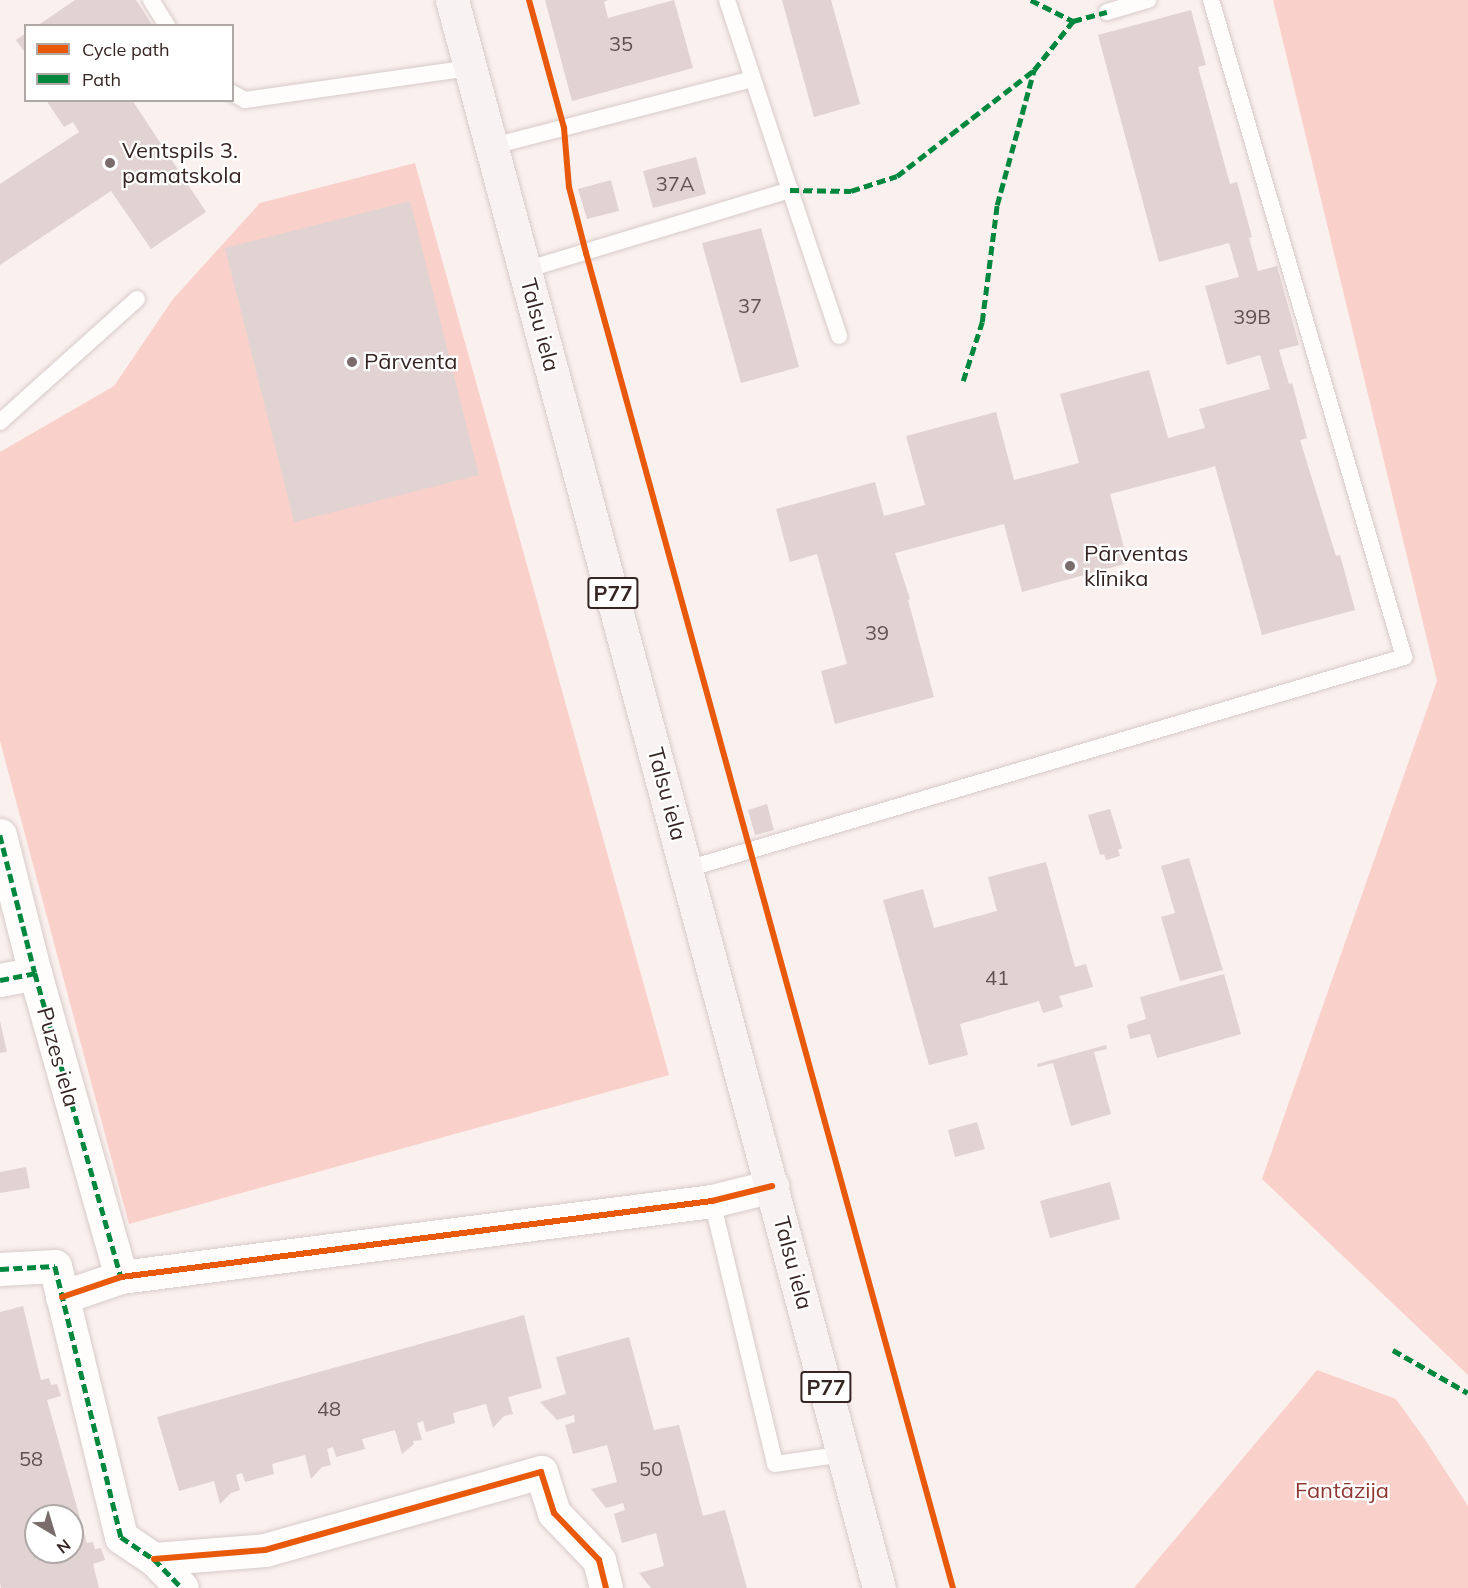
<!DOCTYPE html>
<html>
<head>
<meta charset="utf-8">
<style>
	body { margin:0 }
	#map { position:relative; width:1468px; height:1588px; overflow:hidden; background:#faf0ee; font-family:Mulish,sans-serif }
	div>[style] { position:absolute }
	.green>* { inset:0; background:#fad0cb }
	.building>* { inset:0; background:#e0d3d1 }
	.roads { filter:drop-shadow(0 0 2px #d7cbc9) drop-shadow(0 0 2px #d7cbc9) }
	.service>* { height:16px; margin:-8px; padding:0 8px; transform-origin:8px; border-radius:8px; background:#fefdfc }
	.minor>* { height:33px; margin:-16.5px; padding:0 16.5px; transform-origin:16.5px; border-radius:16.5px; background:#fefdfc }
	.primary>* { height:33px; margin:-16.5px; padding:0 16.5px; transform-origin:16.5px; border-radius:16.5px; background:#f8f3f2 }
	.quiet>* { height:4.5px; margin-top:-2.25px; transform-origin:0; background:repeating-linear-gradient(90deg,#00873e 0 9px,transparent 0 13.5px) }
	.cycleway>* { height:6px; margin:-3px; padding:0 3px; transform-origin:3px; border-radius:3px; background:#e8590c }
	.dots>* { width:16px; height:16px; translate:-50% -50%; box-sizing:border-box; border:3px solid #fff; border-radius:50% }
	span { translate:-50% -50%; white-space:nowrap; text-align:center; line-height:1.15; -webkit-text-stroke:4.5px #fff; paint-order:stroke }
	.number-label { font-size:20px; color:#60504e }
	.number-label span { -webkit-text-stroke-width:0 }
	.shield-label span { padding:2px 4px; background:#fff; border:2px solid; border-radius:4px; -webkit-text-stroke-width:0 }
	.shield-label { font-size:21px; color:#352523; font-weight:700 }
	.poi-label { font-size:22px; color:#352523 }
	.left { translate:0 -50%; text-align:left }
	.street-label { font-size:22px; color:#352523 }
	.park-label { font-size:22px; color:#8e3733 }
	.legend { position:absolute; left:24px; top:24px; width:210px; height:78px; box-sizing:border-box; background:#fff; border:2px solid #aea8a7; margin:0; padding:8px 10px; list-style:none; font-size:18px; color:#352523 }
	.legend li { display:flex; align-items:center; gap:12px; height:30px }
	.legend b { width:30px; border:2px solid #aea8a7 }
	.north { position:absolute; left:24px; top:1504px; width:60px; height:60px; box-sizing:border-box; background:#fff; border:2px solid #aea8a7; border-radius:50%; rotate:142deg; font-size:16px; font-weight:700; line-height:24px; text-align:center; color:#352523 }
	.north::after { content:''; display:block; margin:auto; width:21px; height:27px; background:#7a6c6a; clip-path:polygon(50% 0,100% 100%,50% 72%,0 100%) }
</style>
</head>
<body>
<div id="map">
	<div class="green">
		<div style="clip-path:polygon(1273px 0,1468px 0,1468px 1375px,1262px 1179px,1437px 681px)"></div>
		<div style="clip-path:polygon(415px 163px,669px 1075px,129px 1224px,0 741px,0 452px,114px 386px,173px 299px,260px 203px)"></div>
		<div style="clip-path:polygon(1317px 1370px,1396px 1399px,1426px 1441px,1468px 1506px,1468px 1588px,1134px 1588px)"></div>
	</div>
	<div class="building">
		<div style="clip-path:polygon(75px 0,136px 0,153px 26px,37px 26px)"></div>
		<div style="clip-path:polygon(545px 0,608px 0,604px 2px,608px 18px,674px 0,693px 68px,572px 101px)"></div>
		<div style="clip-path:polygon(782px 0,831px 0,860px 104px,814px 117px)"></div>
		<div style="clip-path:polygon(1191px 10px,1206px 65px,1198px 67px,1230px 184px,1237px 182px,1252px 237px,1249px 238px,1258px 271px,1277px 266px,1299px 345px,1279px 350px,1289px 384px,1292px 383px,1307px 438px,1300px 440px,1336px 556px,1340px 555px,1355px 610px,1262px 635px,1215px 466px,1209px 468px,1110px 494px,1128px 563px,1022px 592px,1004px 524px,895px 553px,910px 599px,908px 600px,934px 697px,835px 724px,821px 671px,847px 664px,817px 554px,790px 562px,776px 509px,875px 482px,884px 516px,925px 505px,906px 436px,996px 412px,1014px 480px,1079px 463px,1060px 394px,1149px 370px,1168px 438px,1205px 428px,1199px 409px,1270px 389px,1260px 355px,1227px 365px,1205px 286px,1239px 277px,1229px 243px,1159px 262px,1098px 35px)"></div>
		<div style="clip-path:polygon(26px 33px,26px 54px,16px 40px)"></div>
		<div style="clip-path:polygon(46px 100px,132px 100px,206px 212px,151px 249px,111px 191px,0 265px,0 184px,79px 132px,73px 122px,64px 127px)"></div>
		<div style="clip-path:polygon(696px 157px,706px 194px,653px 208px,643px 171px)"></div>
		<div style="clip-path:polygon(611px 180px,619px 211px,587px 219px,578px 189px)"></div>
		<div style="clip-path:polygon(410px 201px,479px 475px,294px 522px,225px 248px)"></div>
		<div style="clip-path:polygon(761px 228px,799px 367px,741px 383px,702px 243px)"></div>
		<div style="clip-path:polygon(767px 804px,774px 830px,755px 835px,748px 810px)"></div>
		<div style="clip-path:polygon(1110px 809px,1122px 848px,1118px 850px,1120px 856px,1106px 860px,1104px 854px,1100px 855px,1088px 815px)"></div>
		<div style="clip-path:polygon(1189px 858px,1223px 970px,1180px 981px,1161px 917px,1175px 913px,1161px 866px)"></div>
		<div style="clip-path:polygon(1046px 862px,1075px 967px,1086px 964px,1093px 987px,1059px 996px,1063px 1007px,1043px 1013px,1039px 1001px,960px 1024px,968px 1055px,929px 1065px,883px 900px,923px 889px,934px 928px,997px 911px,988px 877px)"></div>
		<div style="clip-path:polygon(1224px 974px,1241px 1034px,1157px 1058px,1150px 1034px,1130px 1039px,1127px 1025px,1146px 1019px,1140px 997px)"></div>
		<div style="clip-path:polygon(0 1021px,7px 1052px,0 1053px)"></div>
		<div style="clip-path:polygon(1106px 1045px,1107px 1049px,1094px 1052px,1111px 1114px,1071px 1126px,1053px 1063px,1038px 1067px,1037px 1064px)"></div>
		<div style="clip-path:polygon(977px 1122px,985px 1149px,955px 1157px,948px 1130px)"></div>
		<div style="clip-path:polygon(26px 1167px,30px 1188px,0 1193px,0 1172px)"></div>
		<div style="clip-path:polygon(1110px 1182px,1120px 1219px,1050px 1238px,1040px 1201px)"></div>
		<div style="clip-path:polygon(evenodd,23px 1306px,41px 1380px,49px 1378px,51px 1385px,57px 1384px,61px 1396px,47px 1400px,87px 1543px,93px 1542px,95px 1549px,101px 1548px,105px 1560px,93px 1564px,99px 1588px,1px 1588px,0 1583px,0 1312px,23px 1306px,36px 1516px,72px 1516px,72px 1552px,36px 1552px,36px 1516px)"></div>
		<div style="clip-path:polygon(524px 1315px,542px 1388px,508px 1397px,513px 1414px,504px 1416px,493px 1428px,486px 1404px,453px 1413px,455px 1423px,426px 1432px,423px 1421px,417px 1423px,422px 1440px,413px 1441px,414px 1444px,402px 1454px,395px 1430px,362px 1439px,365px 1449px,336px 1457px,333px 1447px,327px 1449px,331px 1465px,322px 1467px,311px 1479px,305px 1455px,272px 1464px,274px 1474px,245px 1482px,242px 1473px,236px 1475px,240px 1490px,231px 1493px,220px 1504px,214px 1481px,179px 1491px,157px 1417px)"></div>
		<div style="clip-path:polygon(629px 1337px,654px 1430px,679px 1425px,703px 1516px,725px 1510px,747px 1588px,651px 1588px,639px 1573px,664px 1566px,656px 1533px,622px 1543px,614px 1514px,625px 1510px,623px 1503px,606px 1508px,591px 1489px,617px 1482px,607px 1445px,573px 1454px,565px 1425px,575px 1422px,574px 1415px,557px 1420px,540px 1402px,566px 1394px,556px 1357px)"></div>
	</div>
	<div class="roads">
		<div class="service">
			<div style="left:151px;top:0;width:31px;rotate:58deg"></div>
			<div style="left:727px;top:0;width:200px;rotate:71.7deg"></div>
			<div style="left:1107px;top:12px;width:43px;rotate:-16.3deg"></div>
			<div style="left:232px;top:93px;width:15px;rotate:28deg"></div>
			<div style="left:245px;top:100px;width:228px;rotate:-8.1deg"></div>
			<div style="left:493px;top:146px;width:268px;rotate:-14.5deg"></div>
			<div style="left:525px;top:270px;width:277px;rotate:-16.8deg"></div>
			<div style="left:790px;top:190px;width:154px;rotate:71.4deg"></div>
			<div style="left:0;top:422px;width:184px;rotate:-41.9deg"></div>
			<div style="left:687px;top:869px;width:748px;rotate:-16.47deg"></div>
			<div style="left:1404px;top:657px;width:685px;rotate:-106.37deg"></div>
			<div style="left:712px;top:1201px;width:270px;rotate:76.5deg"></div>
			<div style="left:775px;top:1464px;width:70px;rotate:-8.2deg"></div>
		</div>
		<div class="minor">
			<div style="left:0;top:835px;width:142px;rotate:75.8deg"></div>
			<div style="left:35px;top:973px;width:316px;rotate:74.2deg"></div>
			<div style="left:0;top:980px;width:36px;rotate:-11deg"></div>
			<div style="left:0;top:1269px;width:55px;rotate:-3.1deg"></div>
			<div style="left:55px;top:1266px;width:279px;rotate:76.3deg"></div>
			<div style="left:121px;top:1537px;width:40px;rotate:34deg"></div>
			<div style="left:154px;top:1559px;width:40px;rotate:46deg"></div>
			<div style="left:62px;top:1297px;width:62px;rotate:-18.7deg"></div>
			<div style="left:121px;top:1277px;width:596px;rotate:-7.33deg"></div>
			<div style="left:712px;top:1201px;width:62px;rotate:-14deg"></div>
			<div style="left:154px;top:1559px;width:111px;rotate:-4.6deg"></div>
			<div style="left:265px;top:1550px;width:287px;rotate:-15.8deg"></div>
			<div style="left:541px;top:1472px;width:43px;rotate:72.4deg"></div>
			<div style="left:554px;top:1513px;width:65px;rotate:46.2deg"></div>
			<div style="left:599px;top:1560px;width:29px;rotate:76deg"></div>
		</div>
		<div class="primary">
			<div style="left:452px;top:0;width:1644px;rotate:74.95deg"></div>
		</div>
	</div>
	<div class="quiet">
		<div style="left:1031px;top:0;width:47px;rotate:26.6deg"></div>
		<div style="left:790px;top:190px;width:61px;rotate:0.9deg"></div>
		<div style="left:851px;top:191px;width:48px;rotate:-18.1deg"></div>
		<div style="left:897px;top:176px;width:173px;rotate:-37.7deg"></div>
		<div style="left:1034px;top:70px;width:63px;rotate:-51.5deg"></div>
		<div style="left:1073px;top:21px;width:35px;rotate:-15deg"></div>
		<div style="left:963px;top:381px;width:62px;rotate:-72.1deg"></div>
		<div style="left:982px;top:322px;width:118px;rotate:-82.7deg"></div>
		<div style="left:997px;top:205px;width:140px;rotate:-74.7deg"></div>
		<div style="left:0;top:835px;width:142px;rotate:75.8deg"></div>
		<div style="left:35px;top:973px;width:316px;rotate:74.2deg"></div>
		<div style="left:0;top:980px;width:36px;rotate:-11deg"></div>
		<div style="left:0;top:1269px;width:55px;rotate:-3.1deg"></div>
		<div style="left:55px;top:1266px;width:279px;rotate:76.3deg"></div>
		<div style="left:121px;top:1537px;width:40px;rotate:34deg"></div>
		<div style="left:154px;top:1559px;width:40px;rotate:46deg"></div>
		<div style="left:1393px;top:1350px;width:86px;rotate:29.8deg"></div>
	</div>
	<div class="cycleway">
		<div style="left:529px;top:0;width:133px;rotate:74.7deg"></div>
		<div style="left:564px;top:128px;width:59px;rotate:85.2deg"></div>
		<div style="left:569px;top:187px;width:68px;rotate:75.6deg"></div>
		<div style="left:586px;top:253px;width:1385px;rotate:74.63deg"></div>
		<div style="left:62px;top:1297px;width:62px;rotate:-18.7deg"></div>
		<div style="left:121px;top:1277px;width:596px;rotate:-7.33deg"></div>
		<div style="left:712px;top:1201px;width:62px;rotate:-14deg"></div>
		<div style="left:154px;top:1559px;width:111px;rotate:-4.6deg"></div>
		<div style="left:265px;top:1550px;width:287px;rotate:-15.8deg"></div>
		<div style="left:541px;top:1472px;width:43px;rotate:72.4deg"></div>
		<div style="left:554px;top:1513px;width:65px;rotate:46.2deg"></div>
		<div style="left:599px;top:1560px;width:29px;rotate:76deg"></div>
	</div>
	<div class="dots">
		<div style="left:110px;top:163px;background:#7a6c6a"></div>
		<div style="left:352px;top:362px;background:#7a6c6a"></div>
		<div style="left:1070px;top:566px;background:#7a6c6a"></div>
	</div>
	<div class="number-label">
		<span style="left:621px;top:43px">35</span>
		<span style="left:675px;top:183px">37A</span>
		<span style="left:750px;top:305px">37</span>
		<span style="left:1252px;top:316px">39B</span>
		<span style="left:877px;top:632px">39</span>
		<span style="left:997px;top:977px">41</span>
		<span style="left:329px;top:1408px">48</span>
		<span style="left:31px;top:1458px">58</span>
		<span style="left:651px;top:1468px">50</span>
	</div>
	<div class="shield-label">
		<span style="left:613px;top:593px">P77</span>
		<span style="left:826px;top:1387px">P77</span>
	</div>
	<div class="poi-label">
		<span class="left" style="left:122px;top:163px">Ventspils 3.<br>pamatskola</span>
		<span class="left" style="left:364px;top:362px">Pārventa</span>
		<span class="left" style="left:1084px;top:566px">Pārventas<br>klīnika</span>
	</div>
	<div class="street-label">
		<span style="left:540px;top:325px;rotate:75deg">Talsu iela</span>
		<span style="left:667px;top:794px;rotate:75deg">Talsu iela</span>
		<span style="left:58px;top:1057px;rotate:74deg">Puzes iela</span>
		<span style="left:793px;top:1263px;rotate:75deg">Talsu iela</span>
	</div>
	<div class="park-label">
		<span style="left:1342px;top:1491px">Fantāzija</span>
	</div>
	<ul class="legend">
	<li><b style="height:8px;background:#e8590c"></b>Cycle path</li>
	<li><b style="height:8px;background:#00873e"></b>Path</li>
	</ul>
	<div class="north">N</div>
</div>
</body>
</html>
